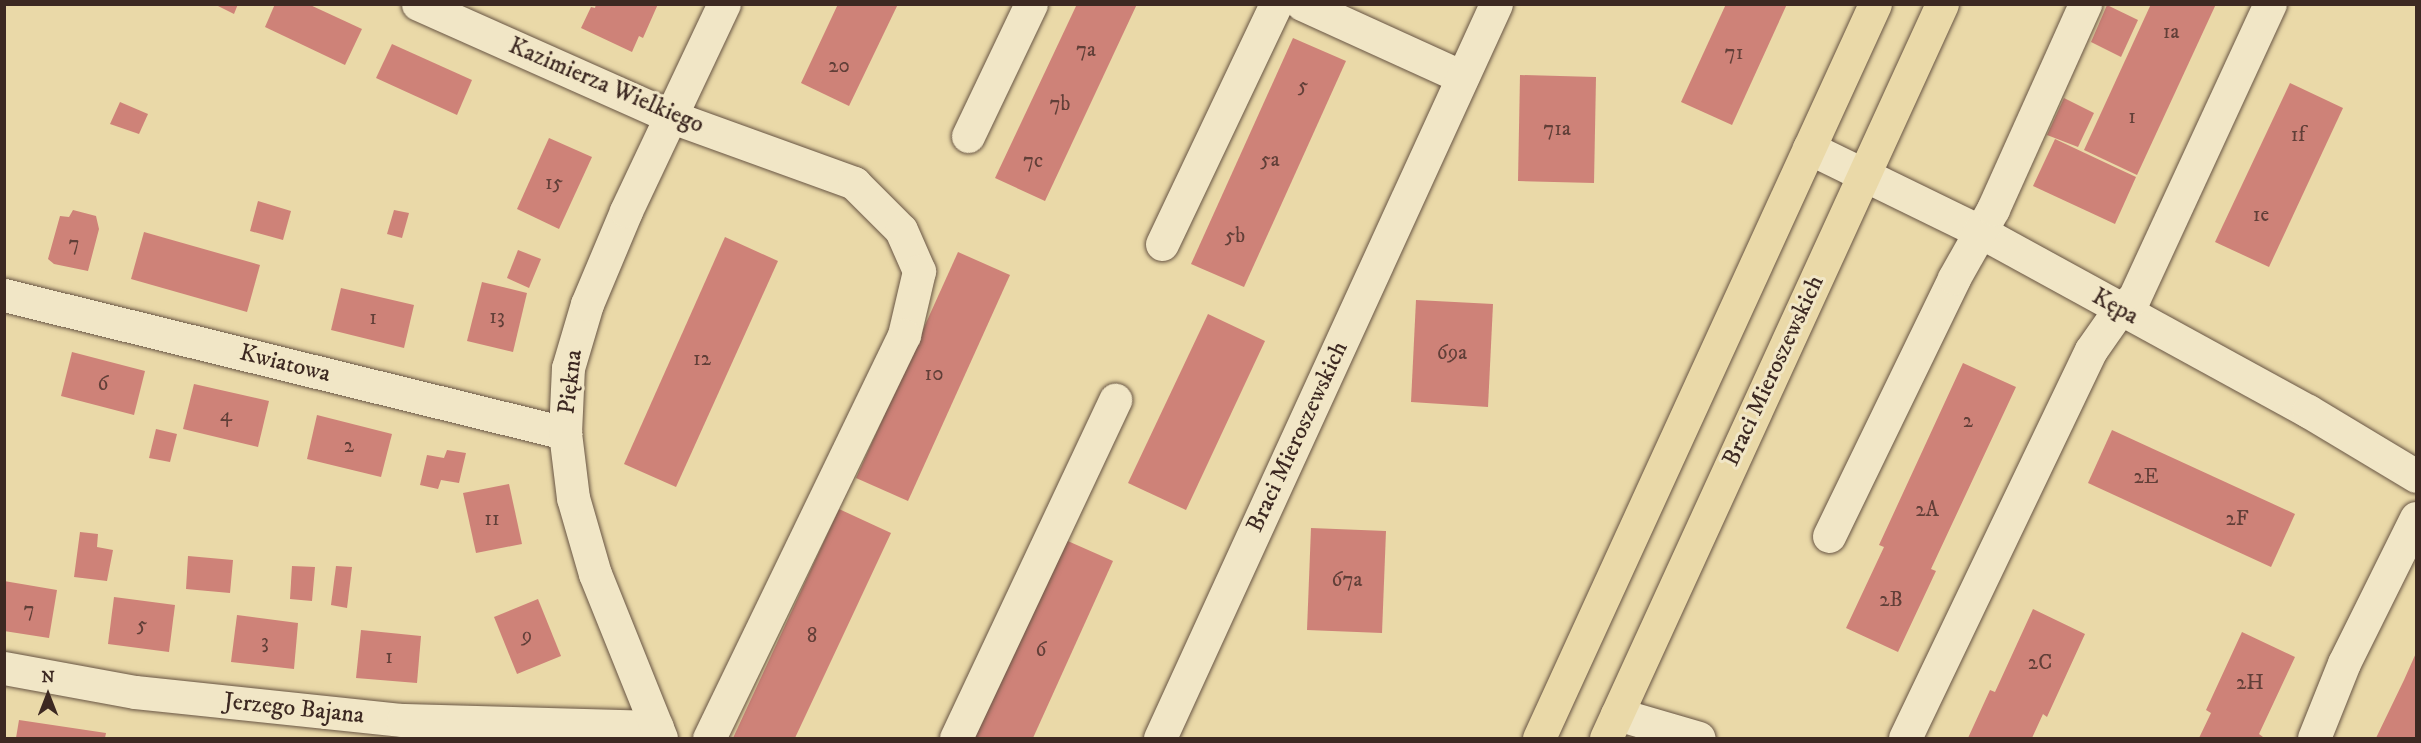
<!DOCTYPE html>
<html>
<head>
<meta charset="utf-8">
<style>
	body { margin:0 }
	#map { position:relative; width:2421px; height:743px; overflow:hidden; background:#ead9a8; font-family:"IM FELL DW Pica",serif }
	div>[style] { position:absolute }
	.building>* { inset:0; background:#ce8278 }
	.roads { filter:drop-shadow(0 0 2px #685544) drop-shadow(0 0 2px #685544) }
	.minor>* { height:33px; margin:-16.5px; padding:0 16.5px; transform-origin:16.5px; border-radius:16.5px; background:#f1e6c6 }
	.major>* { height:33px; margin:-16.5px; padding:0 16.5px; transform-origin:16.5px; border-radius:16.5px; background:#ead9a8 }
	span { translate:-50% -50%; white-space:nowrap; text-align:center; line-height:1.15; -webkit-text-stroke:6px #f1e6c6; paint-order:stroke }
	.number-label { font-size:21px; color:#613f38 }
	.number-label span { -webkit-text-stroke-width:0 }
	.street-label { font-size:24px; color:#3d2922 }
	.frame { position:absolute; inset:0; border:6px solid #3d2922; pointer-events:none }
	.north { position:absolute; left:18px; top:665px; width:60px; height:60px; -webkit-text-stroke:4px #f1e6c6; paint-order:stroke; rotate:0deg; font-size:16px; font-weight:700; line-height:24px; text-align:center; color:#3d2922 }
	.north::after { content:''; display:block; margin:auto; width:21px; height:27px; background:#3d2922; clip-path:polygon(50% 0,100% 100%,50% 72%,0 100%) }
</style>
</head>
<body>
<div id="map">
	<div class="building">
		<div style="clip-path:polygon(214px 4px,238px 4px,234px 14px)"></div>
		<div style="clip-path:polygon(275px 4px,308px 4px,362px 29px,345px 65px,265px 27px)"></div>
		<div style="clip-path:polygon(596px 4px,658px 4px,643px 38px,639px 36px,632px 52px,581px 28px,591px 7px,595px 8px)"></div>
		<div style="clip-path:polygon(838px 4px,898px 4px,849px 106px,801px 83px)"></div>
		<div style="clip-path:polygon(1077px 4px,1137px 4px,1045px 201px,995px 178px)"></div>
		<div style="clip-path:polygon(1726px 4px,1787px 4px,1732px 125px,1681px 102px)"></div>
		<div style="clip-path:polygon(2151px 4px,2216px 4px,2137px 175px,2084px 150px)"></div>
		<div style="clip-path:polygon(2107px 5px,2138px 20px,2121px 57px,2091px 42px)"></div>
		<div style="clip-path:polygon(1293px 38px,1346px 61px,1244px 287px,1191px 264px)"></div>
		<div style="clip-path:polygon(392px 44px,472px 80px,457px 115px,376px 78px)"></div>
		<div style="clip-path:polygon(1520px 75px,1596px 77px,1594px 183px,1518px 181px)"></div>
		<div style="clip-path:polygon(2290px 83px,2343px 108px,2269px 267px,2215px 242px)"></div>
		<div style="clip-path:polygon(2064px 98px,2094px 113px,2078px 147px,2047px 135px)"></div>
		<div style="clip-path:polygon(120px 102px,148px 114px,139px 134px,110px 124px)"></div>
		<div style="clip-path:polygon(549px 138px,592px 157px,559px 229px,517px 209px)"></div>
		<div style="clip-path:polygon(2055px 139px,2136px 177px,2115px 224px,2033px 186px)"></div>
		<div style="clip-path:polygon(258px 201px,291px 211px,283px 240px,250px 231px)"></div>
		<div style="clip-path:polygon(73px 210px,96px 216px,99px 229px,88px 271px,54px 264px,48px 259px,60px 216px,69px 217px)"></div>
		<div style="clip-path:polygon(394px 210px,409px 213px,402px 238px,387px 234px)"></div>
		<div style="clip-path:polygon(144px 232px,260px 265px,247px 312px,131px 279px)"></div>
		<div style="clip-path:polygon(725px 237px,778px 261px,676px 487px,624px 464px)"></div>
		<div style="clip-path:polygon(518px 250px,541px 259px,529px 288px,507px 278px)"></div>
		<div style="clip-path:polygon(958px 252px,1010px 275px,908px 501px,856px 478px)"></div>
		<div style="clip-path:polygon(482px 282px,527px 293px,513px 352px,467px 341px)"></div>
		<div style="clip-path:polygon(341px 288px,414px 305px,404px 348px,331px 330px)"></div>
		<div style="clip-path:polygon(1416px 300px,1493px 304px,1488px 407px,1411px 402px)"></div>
		<div style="clip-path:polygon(1208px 314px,1265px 341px,1186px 510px,1128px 483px)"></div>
		<div style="clip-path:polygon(72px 352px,145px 371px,134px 415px,61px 396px)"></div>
		<div style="clip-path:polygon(1963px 363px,2016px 387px,1931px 569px,1936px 571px,1898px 652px,1846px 628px,1884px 547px,1879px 545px)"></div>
		<div style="clip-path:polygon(194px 384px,269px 401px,258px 447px,183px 429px)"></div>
		<div style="clip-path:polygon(317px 415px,392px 434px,381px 477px,307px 459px)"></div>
		<div style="clip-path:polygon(156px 429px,177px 434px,170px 462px,149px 458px)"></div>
		<div style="clip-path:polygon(2112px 430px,2295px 514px,2271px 567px,2088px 483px)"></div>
		<div style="clip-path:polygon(447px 450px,466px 453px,459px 483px,441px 480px,438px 489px,420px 485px,427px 455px,444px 458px)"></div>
		<div style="clip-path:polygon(509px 484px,522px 544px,476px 553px,463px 493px)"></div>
		<div style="clip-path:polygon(839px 509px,891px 533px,795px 738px,733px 738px)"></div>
		<div style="clip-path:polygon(1311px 528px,1386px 531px,1382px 633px,1307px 630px)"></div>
		<div style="clip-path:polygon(80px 532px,98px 534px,97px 547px,113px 550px,107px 581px,74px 577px)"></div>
		<div style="clip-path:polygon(1061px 538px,1113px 561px,1033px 738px,970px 738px)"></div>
		<div style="clip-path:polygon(188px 556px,233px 560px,230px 593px,186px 589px)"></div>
		<div style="clip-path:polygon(292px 566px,315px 567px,312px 601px,290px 599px)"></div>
		<div style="clip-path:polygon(336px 566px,352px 567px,347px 608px,331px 605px)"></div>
		<div style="clip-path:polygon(4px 581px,57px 590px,49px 638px,4px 631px)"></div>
		<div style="clip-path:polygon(114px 597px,175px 605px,169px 652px,108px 644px)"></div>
		<div style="clip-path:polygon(538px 599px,561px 656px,517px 674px,494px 617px)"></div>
		<div style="clip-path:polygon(2033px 609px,2085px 634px,2047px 717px,2043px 714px,2032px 738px,1968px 738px,1990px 690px,1995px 692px)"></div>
		<div style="clip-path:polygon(237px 615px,298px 623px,294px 669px,231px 662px)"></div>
		<div style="clip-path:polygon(361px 630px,421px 636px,417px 683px,356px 678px)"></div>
		<div style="clip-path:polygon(2242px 632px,2295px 657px,2259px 734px,2263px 737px,2199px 738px,2211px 713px,2206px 710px)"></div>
		<div style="clip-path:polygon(2416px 653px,2416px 738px,2376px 738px,2404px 680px)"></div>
		<div style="clip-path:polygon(19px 720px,106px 733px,105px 738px,16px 738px)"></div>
	</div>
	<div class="roads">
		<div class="minor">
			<div style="left:418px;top:4px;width:278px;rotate:24deg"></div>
			<div style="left:672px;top:117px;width:194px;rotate:19.9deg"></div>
			<div style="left:854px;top:183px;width:66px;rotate:45deg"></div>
			<div style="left:901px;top:230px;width:45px;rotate:66.3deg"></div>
			<div style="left:919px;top:271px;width:66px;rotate:103.2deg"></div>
			<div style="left:904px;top:335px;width:448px;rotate:115.8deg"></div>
			<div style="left:1302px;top:4px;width:176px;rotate:24.5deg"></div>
			<div style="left:968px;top:136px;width:146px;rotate:-64.5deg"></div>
			<div style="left:1809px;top:148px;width:189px;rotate:26deg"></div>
			<div style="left:1979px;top:231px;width:375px;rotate:28.7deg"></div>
			<div style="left:2308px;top:411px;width:126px;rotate:31deg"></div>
			<div style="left:1162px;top:244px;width:266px;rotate:-64.6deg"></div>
			<div style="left:4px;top:295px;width:578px;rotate:13.82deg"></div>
			<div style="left:1829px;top:536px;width:287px;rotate:-64.1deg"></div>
			<div style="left:1954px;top:278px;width:79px;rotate:-60.5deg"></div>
			<div style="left:1993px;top:209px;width:225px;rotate:-65.8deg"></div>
			<div style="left:4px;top:668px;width:133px;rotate:10.4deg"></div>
			<div style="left:135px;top:692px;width:269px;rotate:6deg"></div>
			<div style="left:403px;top:720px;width:254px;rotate:1.6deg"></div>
			<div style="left:1617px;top:714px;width:85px;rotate:16.3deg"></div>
			<div style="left:661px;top:738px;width:177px;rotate:-111.9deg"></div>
			<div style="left:595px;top:574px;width:79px;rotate:-106.1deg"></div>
			<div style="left:573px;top:498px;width:65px;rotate:-97deg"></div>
			<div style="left:565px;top:433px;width:65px;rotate:-87.4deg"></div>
			<div style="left:568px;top:368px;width:67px;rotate:-73.5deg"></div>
			<div style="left:587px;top:304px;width:101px;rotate:-67.2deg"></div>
			<div style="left:626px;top:211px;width:229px;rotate:-64.7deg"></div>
			<div style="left:956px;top:738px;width:374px;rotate:-64.8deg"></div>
			<div style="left:1160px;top:738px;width:807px;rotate:-65.4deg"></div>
			<div style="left:1905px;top:738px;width:430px;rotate:-64.4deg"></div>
			<div style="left:2091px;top:350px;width:49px;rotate:-55deg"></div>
			<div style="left:2119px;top:310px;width:19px;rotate:-39deg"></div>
			<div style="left:2134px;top:298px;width:324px;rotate:-65.2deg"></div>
			<div style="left:2314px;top:738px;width:81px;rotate:-68.2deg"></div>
			<div style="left:2344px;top:663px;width:162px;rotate:-63.6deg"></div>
		</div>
		<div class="major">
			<div style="left:1539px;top:738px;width:807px;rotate:-65.4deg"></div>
			<div style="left:1606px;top:738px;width:807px;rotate:-65.4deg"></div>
		</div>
	</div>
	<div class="number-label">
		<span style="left:2171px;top:32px">1a</span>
		<span style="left:1086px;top:50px">7a</span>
		<span style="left:1734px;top:53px">71</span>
		<span style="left:839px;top:66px">20</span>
		<span style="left:1303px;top:86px">5</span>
		<span style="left:1060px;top:104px">7b</span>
		<span style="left:2132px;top:117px">1</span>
		<span style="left:1557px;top:129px">71a</span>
		<span style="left:2298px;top:135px">1f</span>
		<span style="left:1270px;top:160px">5a</span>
		<span style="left:1033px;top:161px">7c</span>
		<span style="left:554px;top:183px">15</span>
		<span style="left:2261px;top:215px">1e</span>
		<span style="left:1235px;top:236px">5b</span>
		<span style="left:74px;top:244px">7</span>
		<span style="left:497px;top:317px">13</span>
		<span style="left:373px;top:318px">1</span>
		<span style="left:1452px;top:353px">69a</span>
		<span style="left:702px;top:359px">12</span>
		<span style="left:934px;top:374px">10</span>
		<span style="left:103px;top:384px">6</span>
		<span style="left:226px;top:415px">4</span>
		<span style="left:1968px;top:421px">2</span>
		<span style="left:349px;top:446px">2</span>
		<span style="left:2146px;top:477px">2E</span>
		<span style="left:1927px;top:510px">2A</span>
		<span style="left:492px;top:519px">11</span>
		<span style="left:2237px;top:519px">2F</span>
		<span style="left:1347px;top:580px">67a</span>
		<span style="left:1891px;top:600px">2B</span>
		<span style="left:29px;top:610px">7</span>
		<span style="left:142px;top:625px">5</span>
		<span style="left:527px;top:636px">9</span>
		<span style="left:812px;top:636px">8</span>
		<span style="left:265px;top:642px">3</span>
		<span style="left:1041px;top:650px">6</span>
		<span style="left:389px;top:657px">1</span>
		<span style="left:2040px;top:663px">2C</span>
		<span style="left:2250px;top:683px">2H</span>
	</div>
	<div class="street-label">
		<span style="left:606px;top:86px;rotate:23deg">Kazimierza Wielkiego</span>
		<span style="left:2115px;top:307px;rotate:29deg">Kępa</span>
		<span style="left:285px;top:364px;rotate:14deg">Kwiatowa</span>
		<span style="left:1774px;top:371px;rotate:-65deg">Braci Mieroszewskich</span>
		<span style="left:571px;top:382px;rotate:-83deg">Piękna</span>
		<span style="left:1298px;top:437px;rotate:-65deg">Braci Mieroszewskich</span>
		<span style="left:294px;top:709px;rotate:6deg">Jerzego Bajana</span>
	</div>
	<div class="frame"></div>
	<div class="north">N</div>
</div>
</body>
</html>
